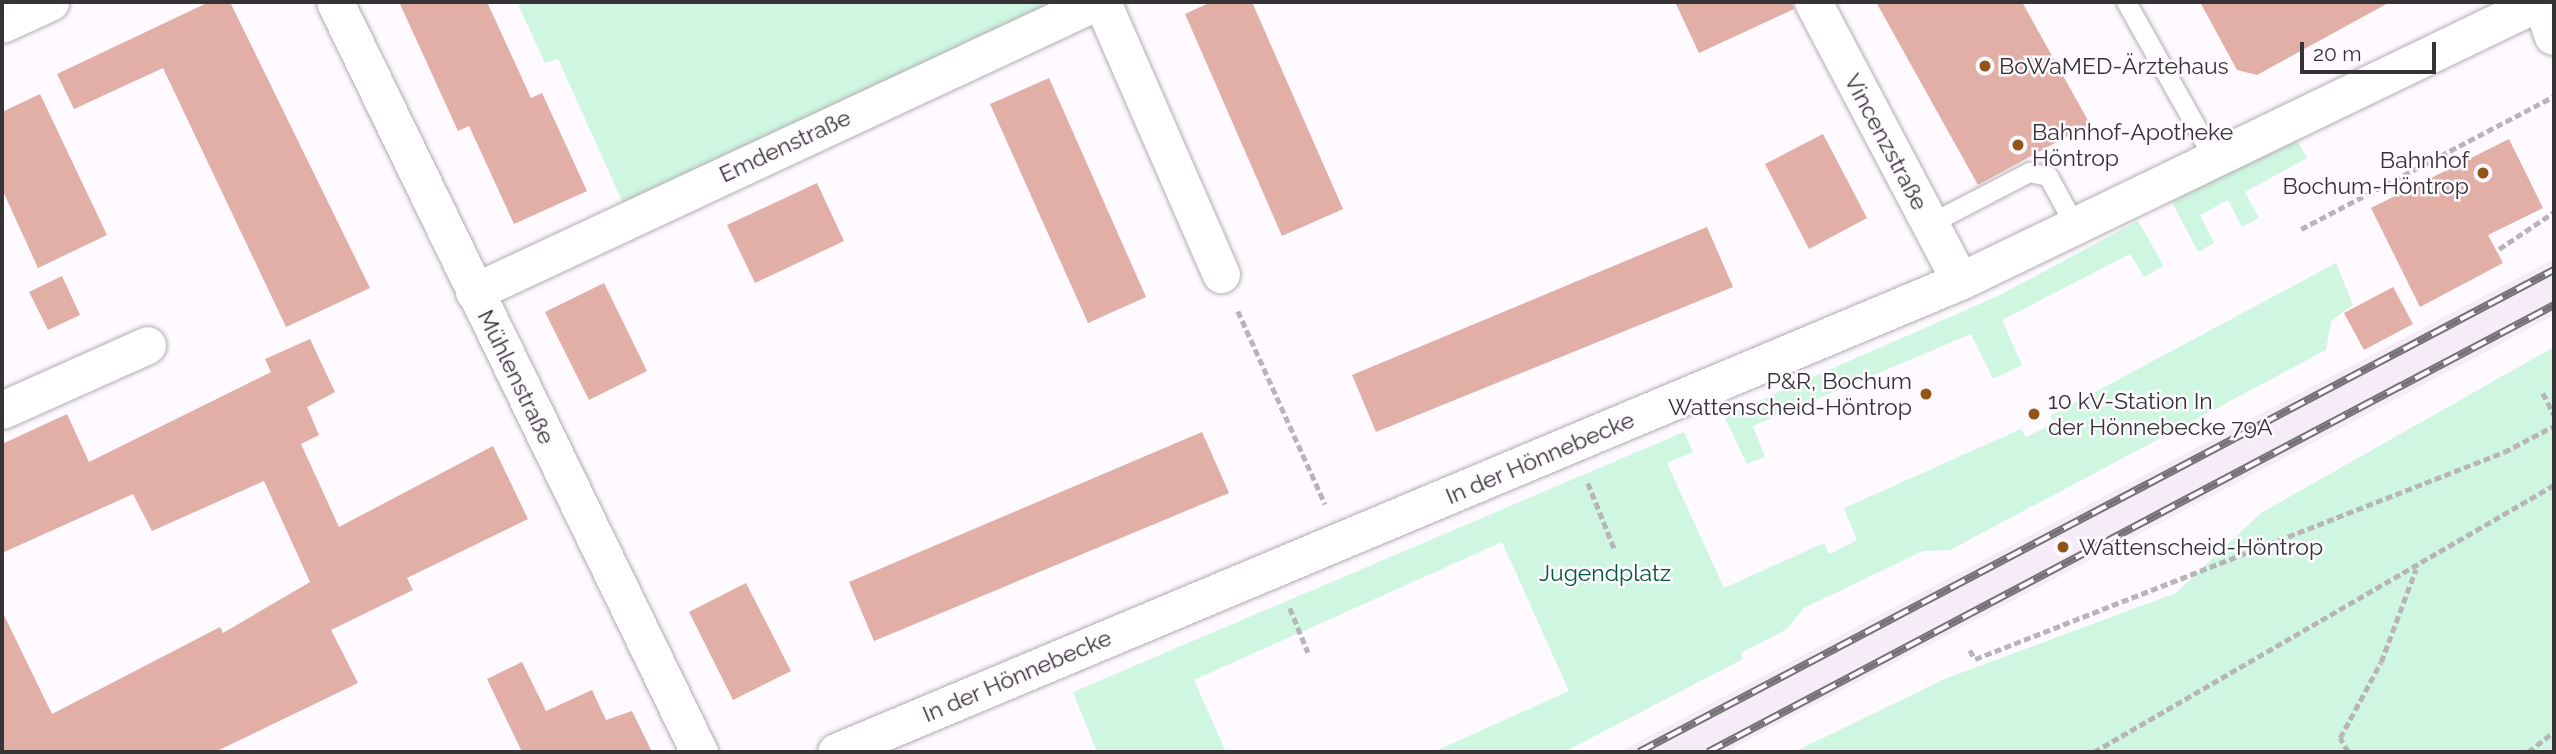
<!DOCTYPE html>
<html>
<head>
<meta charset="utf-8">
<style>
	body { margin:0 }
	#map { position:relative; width:2556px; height:754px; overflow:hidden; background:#fefaff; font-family:Raleway,sans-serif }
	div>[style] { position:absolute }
	.built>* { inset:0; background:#f6ecf8 }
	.green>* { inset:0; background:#cef6e0 }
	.building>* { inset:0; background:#e1afa5 }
	.path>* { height:4.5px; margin-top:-2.25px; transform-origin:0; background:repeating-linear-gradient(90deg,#b8b4b8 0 7px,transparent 0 10.5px) }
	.roads { filter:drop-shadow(0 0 2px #b1adb2) drop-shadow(0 0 2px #b1adb2) }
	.service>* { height:19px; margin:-9.5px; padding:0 9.5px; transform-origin:9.5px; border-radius:9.5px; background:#fff }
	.minor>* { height:37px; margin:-18.5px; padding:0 18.5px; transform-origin:18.5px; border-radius:18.5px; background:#fff }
	.tertiary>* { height:38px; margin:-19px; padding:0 19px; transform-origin:19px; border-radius:19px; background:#fff }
	.rail>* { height:8px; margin-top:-4px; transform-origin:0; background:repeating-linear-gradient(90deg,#fefaff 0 16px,#747275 0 32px); box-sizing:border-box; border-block:2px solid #747275 }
	.dots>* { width:19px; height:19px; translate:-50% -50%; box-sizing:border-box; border:4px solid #fefaff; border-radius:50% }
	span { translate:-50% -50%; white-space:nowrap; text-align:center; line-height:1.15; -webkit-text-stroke:5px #fefaff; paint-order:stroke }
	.poi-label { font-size:23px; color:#353335 }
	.left { translate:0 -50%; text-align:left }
	.right { translate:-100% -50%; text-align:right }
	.street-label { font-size:23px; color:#353335 }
	.park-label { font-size:23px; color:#005739 }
	.frame { position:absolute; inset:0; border:4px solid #353335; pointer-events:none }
	.scale { position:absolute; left:2300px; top:42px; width:136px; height:32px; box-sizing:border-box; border:4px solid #353335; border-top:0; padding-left:9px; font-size:21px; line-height:24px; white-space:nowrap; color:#353335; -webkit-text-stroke:5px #fefaff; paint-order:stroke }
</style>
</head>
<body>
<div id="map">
	<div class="built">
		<div style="clip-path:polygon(2554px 259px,2554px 315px,2480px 355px,1725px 752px,1619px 752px)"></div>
	</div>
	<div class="green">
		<div style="clip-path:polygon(517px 2px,1056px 2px,623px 203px,558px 59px,545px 63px)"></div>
		<div style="clip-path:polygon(2295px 137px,2307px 158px,2245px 192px,2259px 218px,2242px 227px,2228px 200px,2200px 215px,2214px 243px,2198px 252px,2172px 202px)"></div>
		<div style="clip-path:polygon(2138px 221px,2164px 266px,2144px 277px,2130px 254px,2002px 320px,2022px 365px,1993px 379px,1971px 334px,1753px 426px,1765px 457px,1747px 464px,1724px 416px,1998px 296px)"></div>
		<div style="clip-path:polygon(2336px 263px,2353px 305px,2331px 321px,2326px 350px,1950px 550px,1923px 551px,1804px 608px,1787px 629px,1741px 653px,1743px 659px,1564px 752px,1433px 752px,1569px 691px,1502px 542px,1194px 680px,1226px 752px,1097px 752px,1073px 692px,1684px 432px,1693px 452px,1667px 463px,1724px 588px,1824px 543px,1829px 554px,1857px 540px,1844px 508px,2021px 429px,2026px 437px,2054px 423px,2050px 416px)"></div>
		<div style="clip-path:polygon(2554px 347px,2554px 752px,1794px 752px,1947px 678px,2176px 593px,2261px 513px)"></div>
	</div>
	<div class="building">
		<div style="clip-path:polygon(209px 2px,230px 2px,370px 288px,286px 327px,163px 68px,74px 109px,57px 74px)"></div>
		<div style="clip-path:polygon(399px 2px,487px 2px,531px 98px,542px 93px,587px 191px,514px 224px,469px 126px,458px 131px)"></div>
		<div style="clip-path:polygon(1211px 2px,1252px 2px,1343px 209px,1282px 236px,1185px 14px)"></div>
		<div style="clip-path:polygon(1675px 2px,1792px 2px,1794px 9px,1699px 53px)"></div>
		<div style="clip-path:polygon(1876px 2px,2022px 2px,2090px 124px,1978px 185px)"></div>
		<div style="clip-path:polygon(2200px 2px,2390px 2px,2257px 75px,2237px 70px)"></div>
		<div style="clip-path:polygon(1049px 78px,1146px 297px,1088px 323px,990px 104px)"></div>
		<div style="clip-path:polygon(40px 94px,107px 235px,38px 268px,2px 189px,2px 112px)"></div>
		<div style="clip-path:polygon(1823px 134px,1867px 218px,1809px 249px,1765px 164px)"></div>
		<div style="clip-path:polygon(2509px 139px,2543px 208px,2488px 235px,2503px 263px,2420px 307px,2371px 208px)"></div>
		<div style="clip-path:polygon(817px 183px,844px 241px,755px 283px,727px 225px)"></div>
		<div style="clip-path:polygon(1707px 227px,1733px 287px,1376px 432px,1352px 375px)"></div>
		<div style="clip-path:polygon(62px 276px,80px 315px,48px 330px,29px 292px)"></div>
		<div style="clip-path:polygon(604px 283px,647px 371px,589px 400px,545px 312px)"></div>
		<div style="clip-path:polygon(2393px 287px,2413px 324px,2364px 350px,2344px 313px)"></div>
		<div style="clip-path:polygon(310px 339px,335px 392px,307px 407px,319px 435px,301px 444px,339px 527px,493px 446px,528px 519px,407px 578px,413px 590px,331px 630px,358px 683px,215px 752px,2px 752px,2px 611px,52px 714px,220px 627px,223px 633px,310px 582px,264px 481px,152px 531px,133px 494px,2px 553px,2px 444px,67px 414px,89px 462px,271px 372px,265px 359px)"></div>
		<div style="clip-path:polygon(1202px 432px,1229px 493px,874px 641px,849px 582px)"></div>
		<div style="clip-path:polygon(746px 583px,791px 671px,733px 700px,689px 612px)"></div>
		<div style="clip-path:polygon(522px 662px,546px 711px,592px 690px,606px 720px,632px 711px,652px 752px,522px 752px,487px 679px)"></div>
	</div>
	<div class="path">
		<div style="left:2301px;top:229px;width:286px;rotate:-27.7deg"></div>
		<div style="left:2499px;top:249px;width:66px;rotate:-33.9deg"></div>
		<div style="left:1238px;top:311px;width:212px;rotate:65.7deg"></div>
		<div style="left:2543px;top:393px;width:25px;rotate:63deg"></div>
		<div style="left:1588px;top:483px;width:72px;rotate:68.1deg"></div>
		<div style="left:1290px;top:608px;width:48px;rotate:67.8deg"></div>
		<div style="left:1970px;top:650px;width:10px;rotate:61deg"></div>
		<div style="left:1975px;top:659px;width:568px;rotate:-21.37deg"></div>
		<div style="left:2504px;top:452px;width:56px;rotate:-27.5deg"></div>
		<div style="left:2094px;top:752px;width:532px;rotate:-30.13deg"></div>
		<div style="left:2348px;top:752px;width:16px;rotate:-120deg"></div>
		<div style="left:2340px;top:738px;width:86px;rotate:-61.7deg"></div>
		<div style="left:2381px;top:662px;width:99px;rotate:-69.4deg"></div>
		<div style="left:2528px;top:752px;width:33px;rotate:-38deg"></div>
	</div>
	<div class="roads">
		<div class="service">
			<div style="left:2126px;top:2px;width:178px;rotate:60.7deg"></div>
			<div style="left:1929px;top:224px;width:113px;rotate:-27.5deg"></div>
			<div style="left:2029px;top:172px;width:19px;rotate:12deg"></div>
			<div style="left:2048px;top:176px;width:55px;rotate:61.6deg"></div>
		</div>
		<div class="minor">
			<div style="left:335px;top:2px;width:834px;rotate:64.11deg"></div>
			<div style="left:1102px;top:2px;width:297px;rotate:66.4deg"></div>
			<div style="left:1813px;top:2px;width:315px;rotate:62.2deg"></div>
			<div style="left:2px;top:24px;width:53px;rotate:-24.6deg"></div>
			<div style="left:474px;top:292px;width:686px;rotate:-25deg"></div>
			<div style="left:2px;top:410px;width:159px;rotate:-24.1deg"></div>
			<div style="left:836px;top:752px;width:1219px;rotate:-22.74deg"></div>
			<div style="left:1960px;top:281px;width:643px;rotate:-25.73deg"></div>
		</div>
		<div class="tertiary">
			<div style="left:2542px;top:2px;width:36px;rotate:71deg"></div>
		</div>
	</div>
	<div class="rail">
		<div style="left:1639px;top:752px;width:1034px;rotate:-27.78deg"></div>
		<div style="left:1708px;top:752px;width:957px;rotate:-27.85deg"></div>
	</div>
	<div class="dots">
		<div style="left:1985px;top:66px;background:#925517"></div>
		<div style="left:2018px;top:145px;background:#925517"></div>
		<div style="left:2483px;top:173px;background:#925517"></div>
		<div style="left:1926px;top:394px;background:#925517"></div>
		<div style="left:2034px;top:414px;background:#925517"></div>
		<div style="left:2063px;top:547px;background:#925517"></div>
	</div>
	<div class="poi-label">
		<span class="left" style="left:1999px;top:66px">BoWaMED-Ärztehaus</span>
		<span class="left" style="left:2032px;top:145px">Bahnhof-Apotheke<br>Höntrop</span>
		<span class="right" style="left:2469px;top:173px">Bahnhof<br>Bochum-Höntrop</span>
		<span class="right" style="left:1912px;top:394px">P&amp;R, Bochum<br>Wattenscheid-Höntrop</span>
		<span class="left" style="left:2048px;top:414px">10 kV-Station In<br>der Hönnebecke 79A</span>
		<span class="left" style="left:2079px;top:547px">Wattenscheid-Höntrop</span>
	</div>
	<div class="street-label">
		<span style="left:1886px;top:142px;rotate:62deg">Vincenzstraße</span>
		<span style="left:785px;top:146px;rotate:-25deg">Emdenstraße</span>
		<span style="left:516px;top:377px;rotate:64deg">Mühlenstraße</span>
		<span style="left:1540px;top:458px;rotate:-23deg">In der Hönnebecke</span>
		<span style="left:1017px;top:676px;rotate:-23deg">In der Hönnebecke</span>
	</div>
	<div class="park-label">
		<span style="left:1605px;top:573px">Jugendplatz</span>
	</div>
	<div class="frame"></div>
	<div class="scale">20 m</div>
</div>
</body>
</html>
